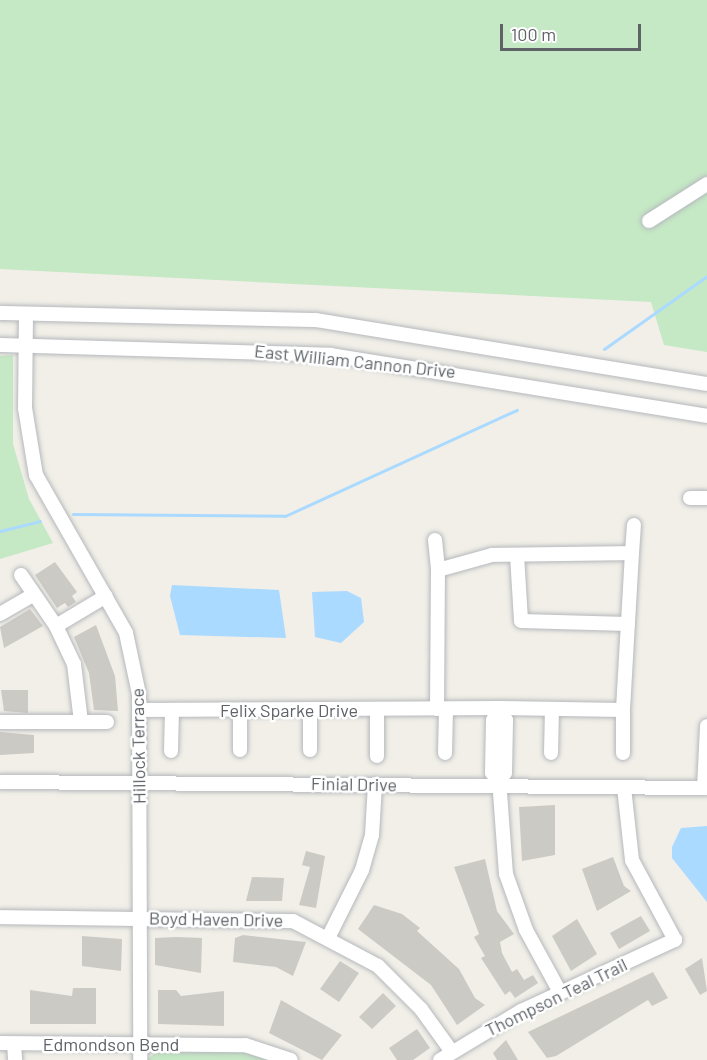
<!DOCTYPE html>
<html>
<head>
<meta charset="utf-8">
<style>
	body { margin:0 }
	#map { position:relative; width:707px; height:1060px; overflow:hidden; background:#f1efe8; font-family:Barlow,sans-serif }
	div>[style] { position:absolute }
	.green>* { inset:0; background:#c5e8c5 }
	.water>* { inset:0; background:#aadaff }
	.stream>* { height:3px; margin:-1.5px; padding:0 1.5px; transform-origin:1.5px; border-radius:1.5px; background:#aadaff }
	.building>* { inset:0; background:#cccac5 }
	.roads { filter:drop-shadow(0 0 2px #b5b8bc) drop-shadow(0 0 2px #b5b8bc) }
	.minor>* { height:14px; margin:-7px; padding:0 7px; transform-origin:7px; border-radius:7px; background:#fff }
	span { translate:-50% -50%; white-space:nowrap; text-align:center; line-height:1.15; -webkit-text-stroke:5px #fff; paint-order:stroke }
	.street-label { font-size:18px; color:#5f6368 }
	.scale { position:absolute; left:500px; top:24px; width:141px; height:27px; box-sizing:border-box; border:3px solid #5f6368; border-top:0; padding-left:8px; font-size:18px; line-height:21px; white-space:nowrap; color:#5f6368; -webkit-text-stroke:4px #fff; paint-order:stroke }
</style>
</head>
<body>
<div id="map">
	<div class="green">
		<div style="clip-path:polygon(0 0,707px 0,707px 352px,664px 345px,651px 302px,0 269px)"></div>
		<div style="clip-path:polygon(13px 355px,13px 444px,29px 499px,53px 543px,0 559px,0 356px)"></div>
		<div style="clip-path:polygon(156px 1052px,243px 1052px,273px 1060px,147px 1060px)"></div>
	</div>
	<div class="water">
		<div style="clip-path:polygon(172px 585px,279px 590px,286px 638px,180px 635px,170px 596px)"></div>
		<div style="clip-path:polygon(347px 591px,361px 598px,364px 622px,341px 643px,315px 637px,312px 592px)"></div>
		<div style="clip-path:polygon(707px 826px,707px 902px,672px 858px,672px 847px,681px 828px)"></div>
	</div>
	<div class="stream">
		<div style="left:604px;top:349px;width:126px;rotate:-35.3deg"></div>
		<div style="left:73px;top:514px;width:212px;rotate:0.5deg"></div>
		<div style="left:285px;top:516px;width:255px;rotate:-24.6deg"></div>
		<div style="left:0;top:531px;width:41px;rotate:-14deg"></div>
	</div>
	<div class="building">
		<div style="clip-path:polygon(55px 562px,77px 592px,72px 596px,76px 602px,68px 607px,65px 603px,57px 608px,35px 575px)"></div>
		<div style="clip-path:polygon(30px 609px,43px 626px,4px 648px,0 627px)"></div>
		<div style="clip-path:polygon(96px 625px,115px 676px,118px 711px,94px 710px,89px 673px,74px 637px)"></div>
		<div style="clip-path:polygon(1px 690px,28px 690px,28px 713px,4px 711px)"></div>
		<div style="clip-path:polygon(0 732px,34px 735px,34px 753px,0 755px)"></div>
		<div style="clip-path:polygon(555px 805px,555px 855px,522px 861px,519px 807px)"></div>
		<div style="clip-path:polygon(306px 851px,325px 856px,316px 908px,299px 905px,310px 867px,302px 865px)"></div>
		<div style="clip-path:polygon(613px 857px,624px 886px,631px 891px,597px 911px,582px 869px)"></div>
		<div style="clip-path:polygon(485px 859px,497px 911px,514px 934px,500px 942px,502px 953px,512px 972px,517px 969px,524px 980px,533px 975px,538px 983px,515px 998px,510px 991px,505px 995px,481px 958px,485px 956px,474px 937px,479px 934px,454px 867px)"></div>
		<div style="clip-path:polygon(252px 877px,284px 878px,282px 901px,246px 901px)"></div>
		<div style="clip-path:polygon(374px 905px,402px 914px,420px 928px,417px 931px,459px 969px,475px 998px,485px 1005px,457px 1025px,431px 985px,358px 929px)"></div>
		<div style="clip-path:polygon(641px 916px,650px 931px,619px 949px,610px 933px)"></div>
		<div style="clip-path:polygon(577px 919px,597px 954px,571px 971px,552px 936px)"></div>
		<div style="clip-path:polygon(243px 935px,306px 942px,293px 976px,276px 967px,233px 962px,235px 938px)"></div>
		<div style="clip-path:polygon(82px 936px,122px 939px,121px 971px,82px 966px)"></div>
		<div style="clip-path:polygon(177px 937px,202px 938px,201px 973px,155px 965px,155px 938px)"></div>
		<div style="clip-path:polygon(702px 958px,707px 991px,700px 995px,685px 969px)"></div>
		<div style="clip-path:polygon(340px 961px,359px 973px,339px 1002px,320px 989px)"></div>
		<div style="clip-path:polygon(653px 972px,668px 998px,652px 1006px,648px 1000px,556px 1056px,547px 1058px,528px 1032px)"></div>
		<div style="clip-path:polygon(73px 988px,96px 988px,96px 1024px,30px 1024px,30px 990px,72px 996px)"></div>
		<div style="clip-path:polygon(158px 990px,176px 990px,181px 996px,224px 991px,224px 1026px,158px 1024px)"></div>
		<div style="clip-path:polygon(383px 993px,396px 1006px,372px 1029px,359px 1017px)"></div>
		<div style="clip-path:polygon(281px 1000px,342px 1035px,322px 1060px,269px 1033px)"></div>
		<div style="clip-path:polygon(417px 1029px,430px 1048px,413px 1060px,397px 1060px,389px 1048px)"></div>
		<div style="clip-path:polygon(506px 1040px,518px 1060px,497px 1060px,493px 1053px)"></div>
	</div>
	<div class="roads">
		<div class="minor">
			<div style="left:649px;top:221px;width:69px;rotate:-32.5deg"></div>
			<div style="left:0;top:313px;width:316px;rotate:1.3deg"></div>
			<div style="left:316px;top:320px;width:396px;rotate:9.3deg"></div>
			<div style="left:26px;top:315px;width:93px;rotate:90.6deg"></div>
			<div style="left:25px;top:408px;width:68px;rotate:80.7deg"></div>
			<div style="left:36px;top:475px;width:182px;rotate:60.3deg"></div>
			<div style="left:126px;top:633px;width:62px;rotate:78deg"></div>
			<div style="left:139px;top:694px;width:366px;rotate:89.8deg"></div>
			<div style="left:0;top:345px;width:331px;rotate:1.7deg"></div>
			<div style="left:331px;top:355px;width:381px;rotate:9.2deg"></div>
			<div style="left:690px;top:498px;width:17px"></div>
			<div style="left:435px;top:540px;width:30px;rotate:84deg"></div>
			<div style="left:632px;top:553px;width:28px;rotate:-86deg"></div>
			<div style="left:517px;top:555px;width:66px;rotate:86.5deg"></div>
			<div style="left:521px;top:621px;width:107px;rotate:1.6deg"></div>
			<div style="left:21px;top:575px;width:62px;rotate:55.5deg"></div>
			<div style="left:56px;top:626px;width:42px;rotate:64.7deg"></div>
			<div style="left:74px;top:664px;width:58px;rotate:83.1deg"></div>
			<div style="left:0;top:614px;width:39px;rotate:-30deg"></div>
			<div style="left:56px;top:626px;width:58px;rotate:-31deg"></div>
			<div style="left:437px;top:709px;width:139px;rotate:-89.6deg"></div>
			<div style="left:438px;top:570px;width:56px;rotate:-15.5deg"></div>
			<div style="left:492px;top:555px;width:140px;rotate:-0.8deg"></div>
			<div style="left:632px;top:553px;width:157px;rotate:93.3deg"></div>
			<div style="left:623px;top:710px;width:122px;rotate:-179.1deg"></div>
			<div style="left:501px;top:708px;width:14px;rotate:124deg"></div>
			<div style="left:493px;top:720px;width:53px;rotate:91.1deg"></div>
			<div style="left:492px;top:773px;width:9px;rotate:41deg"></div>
			<div style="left:499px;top:779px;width:95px;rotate:85.8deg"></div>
			<div style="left:506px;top:874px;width:59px;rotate:70.3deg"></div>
			<div style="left:526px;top:930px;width:71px;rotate:61.3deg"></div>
			<div style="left:140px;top:710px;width:361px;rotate:-0.3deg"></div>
			<div style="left:310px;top:710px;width:40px;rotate:90deg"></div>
			<div style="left:240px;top:711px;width:39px;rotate:90deg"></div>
			<div style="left:0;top:722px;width:107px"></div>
			<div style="left:171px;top:751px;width:40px;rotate:-88.6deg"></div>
			<div style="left:445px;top:753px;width:44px;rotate:-88.7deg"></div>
			<div style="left:551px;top:753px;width:44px;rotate:-88.7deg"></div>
			<div style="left:623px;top:753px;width:43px;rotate:-90deg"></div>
			<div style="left:377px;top:756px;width:46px;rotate:-90deg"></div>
			<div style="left:499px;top:779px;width:8px;rotate:-45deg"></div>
			<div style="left:505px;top:773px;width:53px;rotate:-88.9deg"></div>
			<div style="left:506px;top:720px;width:7px;rotate:-135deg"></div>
			<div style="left:0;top:782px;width:707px;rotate:0.49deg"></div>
			<div style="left:704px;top:788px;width:62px;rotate:-87.2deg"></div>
			<div style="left:0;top:917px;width:293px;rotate:0.8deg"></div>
			<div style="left:293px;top:921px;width:96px;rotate:27.9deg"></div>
			<div style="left:378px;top:966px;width:61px;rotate:45deg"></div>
			<div style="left:421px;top:1009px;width:53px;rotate:54.2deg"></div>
			<div style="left:329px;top:936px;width:74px;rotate:-63.4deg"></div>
			<div style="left:362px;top:870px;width:36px;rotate:-74deg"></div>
			<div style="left:372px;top:835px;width:51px;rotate:-86.6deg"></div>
			<div style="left:0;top:1043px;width:245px;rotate:0.5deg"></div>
			<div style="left:245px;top:1045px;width:48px;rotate:18.1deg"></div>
			<div style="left:14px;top:1044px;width:16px;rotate:86deg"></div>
			<div style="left:440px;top:1060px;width:95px;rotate:-31.2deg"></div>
			<div style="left:521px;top:1011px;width:170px;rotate:-24.8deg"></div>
			<div style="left:675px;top:940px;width:91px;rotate:-118.3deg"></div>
			<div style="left:632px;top:860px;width:73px;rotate:-96.3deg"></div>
		</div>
	</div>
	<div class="street-label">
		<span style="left:355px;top:361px;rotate:6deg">East William Cannon Drive</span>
		<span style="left:289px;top:710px">Felix Sparke Drive</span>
		<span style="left:138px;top:746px;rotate:-91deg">Hillock Terrace</span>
		<span style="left:354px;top:784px;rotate:1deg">Finial Drive</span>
		<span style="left:216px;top:919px;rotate:1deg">Boyd Haven Drive</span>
		<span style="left:556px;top:997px;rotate:-26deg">Thompson Teal Trail</span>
		<span style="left:111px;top:1044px">Edmondson Bend</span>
	</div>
	<div class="scale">100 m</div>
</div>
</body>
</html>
